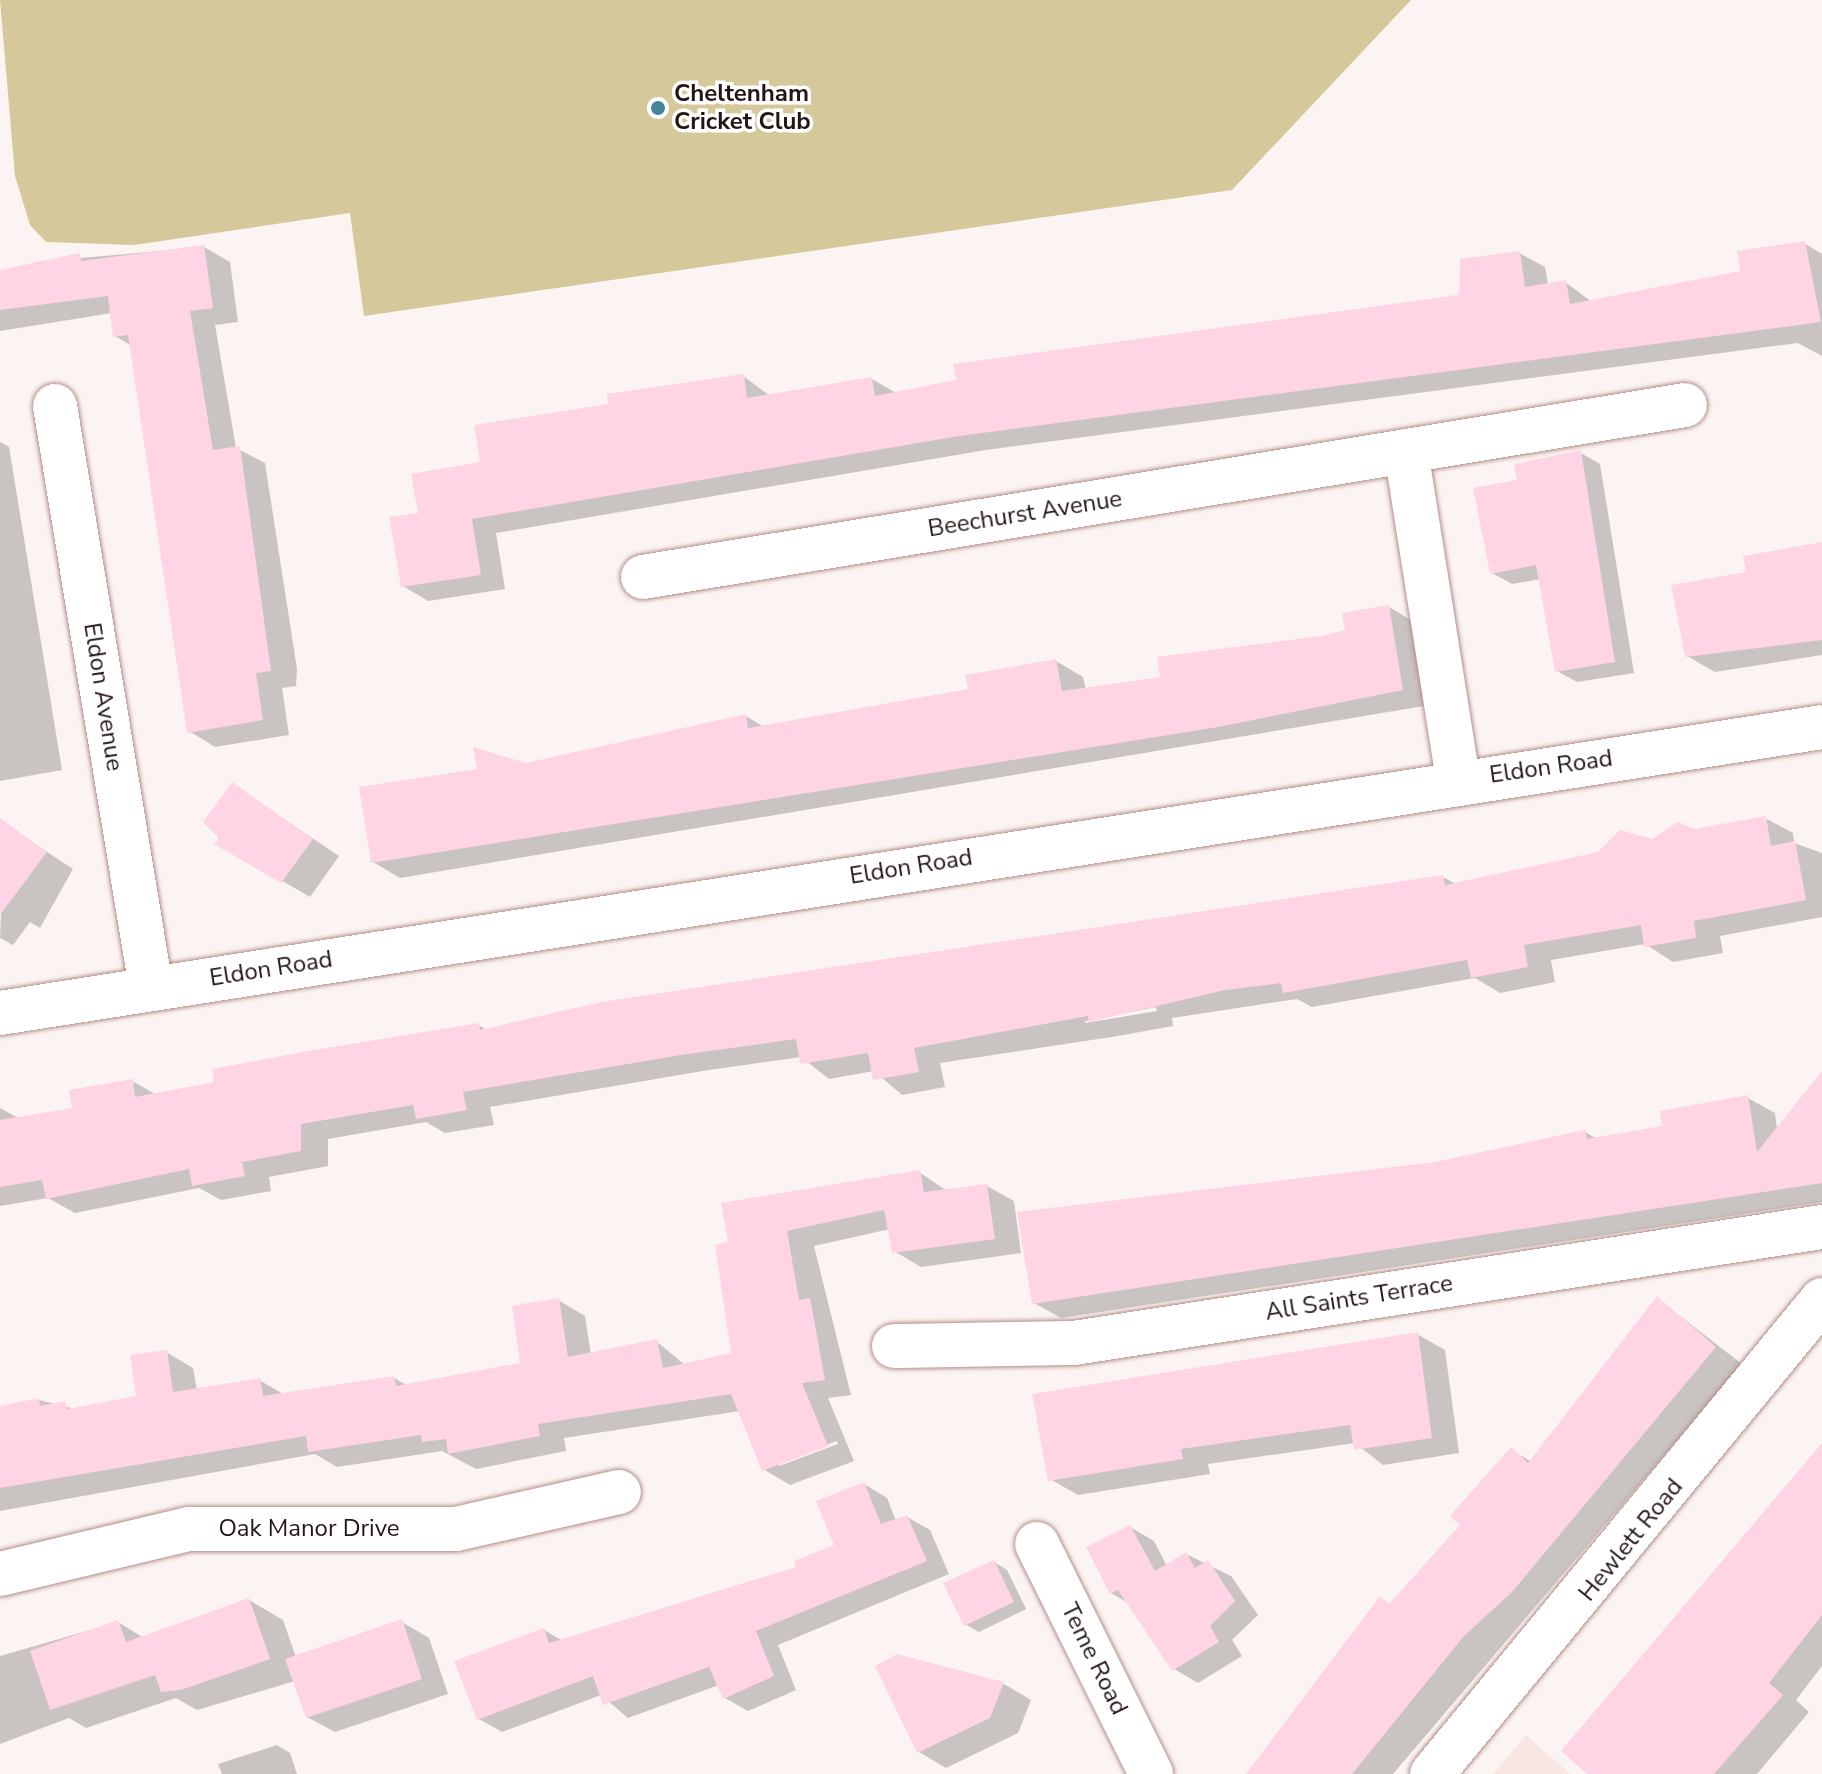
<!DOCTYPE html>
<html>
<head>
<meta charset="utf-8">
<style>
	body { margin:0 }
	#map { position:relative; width:1822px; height:1774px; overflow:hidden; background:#fcf4f3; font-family:"Nunito Sans",sans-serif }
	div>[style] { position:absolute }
	.built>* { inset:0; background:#f9e6e3 }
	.green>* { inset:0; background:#d5c89b }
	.shadow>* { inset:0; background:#0003 }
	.building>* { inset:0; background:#ffd4e4 }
	.roads { filter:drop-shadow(0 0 2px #b38e89) drop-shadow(0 0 2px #b38e89) }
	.minor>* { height:44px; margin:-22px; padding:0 22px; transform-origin:22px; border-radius:22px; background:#fff }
	.tertiary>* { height:44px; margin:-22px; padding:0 22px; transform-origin:22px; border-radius:22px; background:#fff }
	.dots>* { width:22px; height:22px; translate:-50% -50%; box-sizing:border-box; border:4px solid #fff; border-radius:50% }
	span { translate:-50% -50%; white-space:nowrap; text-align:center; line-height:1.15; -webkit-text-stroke:7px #fff; paint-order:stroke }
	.poi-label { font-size:24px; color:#241615; font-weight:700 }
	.left { translate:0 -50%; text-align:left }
	.street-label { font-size:24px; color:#241615 }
</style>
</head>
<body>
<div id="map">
	<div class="built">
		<div style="clip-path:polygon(1526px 1735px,1570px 1774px,1493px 1774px)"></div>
	</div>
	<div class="green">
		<div style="clip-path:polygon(0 0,1411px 0,1232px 190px,364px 316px,350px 213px,134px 245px,46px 242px,30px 225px,15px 176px)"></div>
	</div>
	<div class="shadow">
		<div style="clip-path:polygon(1804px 243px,1822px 254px,1822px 356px,1798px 343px,986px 450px,496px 533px,505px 589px,428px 601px,403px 586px,420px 515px,482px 464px,610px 406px,743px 376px,770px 396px,872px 379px,898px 394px,1461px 297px,1519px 253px,1545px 267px,1548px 285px,1565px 282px,1592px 302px,1743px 272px)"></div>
		<div style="clip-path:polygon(204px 247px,230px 262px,238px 322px,215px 325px,236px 448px,265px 463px,297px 669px,296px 686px,282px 688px,289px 735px,215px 747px,189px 731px,132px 346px,115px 336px,112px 313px,0 331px,0 275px,36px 262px)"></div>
		<div style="clip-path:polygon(0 442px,9px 447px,62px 770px,0 781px)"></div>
		<div style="clip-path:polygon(1581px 453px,1600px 464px,1634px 673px,1577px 682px,1557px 671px,1541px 579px,1512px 584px,1492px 573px,1520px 481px)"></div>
		<div style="clip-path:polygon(1822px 545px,1822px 655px,1715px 672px,1687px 656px,1748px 573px)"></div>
		<div style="clip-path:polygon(1389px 607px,1416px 623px,1430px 705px,400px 878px,373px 862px,526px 765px,746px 716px,764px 727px,970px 691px,1056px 661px,1083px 677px,1086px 690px,1162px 679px,1347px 632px)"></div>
		<div style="clip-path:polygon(233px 785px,339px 856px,310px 897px,217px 843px)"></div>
		<div style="clip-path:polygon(evenodd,1765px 818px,1793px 833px,1794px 843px,1822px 853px,1822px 917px,1720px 936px,1723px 953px,1673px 962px,1645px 944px,1551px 960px,1555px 982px,1500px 993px,1475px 978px,1312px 1007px,1297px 999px,1172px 1018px,1173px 1026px,1118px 1036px,940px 1063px,945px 1087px,902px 1095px,874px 1071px,829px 1079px,801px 1057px,709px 1070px,490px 1107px,494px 1125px,445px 1133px,426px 1122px,328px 1139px,328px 1166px,269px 1177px,271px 1191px,221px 1200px,199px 1188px,75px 1213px,48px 1198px,0 1206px,0 1108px,20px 1119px,75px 1110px,132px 1081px,157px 1095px,478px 1025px,489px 1031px,554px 1020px,553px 1013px,602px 1004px,1443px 877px,1456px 884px,1765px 818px,1156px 1007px,1157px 1011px,1085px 1023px,1085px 1021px,1156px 1007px)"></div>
		<div style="clip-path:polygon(5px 824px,73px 869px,40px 928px,30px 922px,13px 945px,0 938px)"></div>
		<div style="clip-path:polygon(1822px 1074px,1822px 1202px,1061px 1318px,1034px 1303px,1435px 1164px,1585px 1132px,1597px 1139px,1665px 1128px,1748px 1098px,1775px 1113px,1777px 1129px)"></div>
		<div style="clip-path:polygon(evenodd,919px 1172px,947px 1191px,987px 1186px,1014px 1201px,1021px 1253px,921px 1267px,894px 1251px,890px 1229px,814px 1246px,851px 1395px,828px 1398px,854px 1461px,790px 1485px,763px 1469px,740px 1411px,564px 1438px,566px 1451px,476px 1469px,442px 1451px,337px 1467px,315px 1454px,0 1511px,0 1408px,39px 1400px,75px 1409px,138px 1398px,166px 1352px,193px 1368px,197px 1390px,259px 1380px,285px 1395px,394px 1378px,408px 1386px,522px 1365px,558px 1300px,585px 1316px,591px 1355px,656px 1341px,685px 1365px,734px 1354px,717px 1247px,919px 1172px,837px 1441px,838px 1444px,779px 1466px,779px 1462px,837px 1441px)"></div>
		<div style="clip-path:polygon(1658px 1299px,1742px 1364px,1393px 1774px,1248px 1774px,1380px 1598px,1391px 1605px,1463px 1525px,1511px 1450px,1532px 1462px)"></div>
		<div style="clip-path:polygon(1417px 1334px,1445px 1350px,1459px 1453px,1383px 1465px,1355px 1443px,1208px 1464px,1210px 1474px,1078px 1495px,1050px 1479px)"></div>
		<div style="clip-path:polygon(1822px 1446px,1822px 1666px,1796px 1700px,1809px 1712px,1757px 1774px,1590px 1774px)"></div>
		<div style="clip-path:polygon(864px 1484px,887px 1498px,896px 1521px,907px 1517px,930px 1530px,949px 1574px,778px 1645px,796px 1690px,748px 1711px,725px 1698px,719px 1685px,628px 1718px,601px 1695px,502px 1732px,479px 1719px,544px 1630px,563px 1641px,799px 1568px,837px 1546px)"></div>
		<div style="clip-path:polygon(1130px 1527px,1154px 1541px,1167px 1566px,1186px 1554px,1231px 1576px,1258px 1615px,1232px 1640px,1242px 1656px,1198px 1683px,1174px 1669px,1130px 1604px,1111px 1593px)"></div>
		<div style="clip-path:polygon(994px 1562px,1007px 1570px,1026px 1609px,979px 1632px,965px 1624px)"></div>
		<div style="clip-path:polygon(249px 1600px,283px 1620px,296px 1657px,402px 1622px,429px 1638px,448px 1694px,335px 1732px,307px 1717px,295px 1681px,197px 1710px,176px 1698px,86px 1728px,69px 1718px,0 1744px,0 1656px,118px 1622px,144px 1638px)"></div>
		<div style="clip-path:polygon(897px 1657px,1004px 1684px,1031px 1700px,1018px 1733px,946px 1768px,919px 1752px)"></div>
		<div style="clip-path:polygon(277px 1745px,290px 1753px,297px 1774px,222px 1774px,218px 1764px)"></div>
	</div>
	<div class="building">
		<div style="clip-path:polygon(1805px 241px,1821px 322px,959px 436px,472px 519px,481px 575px,401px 587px,389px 517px,418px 513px,411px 474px,480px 462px,474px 425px,608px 404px,607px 394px,744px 374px,747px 398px,872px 377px,875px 396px,956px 380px,953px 364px,1459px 295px,1460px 259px,1520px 251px,1525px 287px,1566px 280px,1570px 304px,1740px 271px,1737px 251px)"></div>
		<div style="clip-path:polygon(204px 245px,213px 308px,190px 311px,213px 450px,240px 446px,271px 671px,256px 673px,263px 720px,187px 733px,128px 335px,113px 337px,108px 296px,0 310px,0 270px,80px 253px,81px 261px)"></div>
		<div style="clip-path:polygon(1581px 450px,1615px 662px,1555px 672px,1536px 565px,1490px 574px,1473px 488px,1517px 480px,1514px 464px)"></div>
		<div style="clip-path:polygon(1822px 542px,1822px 640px,1685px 657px,1671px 585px,1746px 572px,1743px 556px)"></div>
		<div style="clip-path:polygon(1389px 605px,1403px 690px,1218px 727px,371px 863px,359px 787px,477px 769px,473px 747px,526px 763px,746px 714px,748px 728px,968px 689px,965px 675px,1056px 659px,1062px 691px,1160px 677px,1157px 657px,1321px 636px,1345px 630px,1342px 613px)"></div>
		<div style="clip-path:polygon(232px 782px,313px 839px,281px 883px,214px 844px,219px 838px,203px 822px)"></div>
		<div style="clip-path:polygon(1766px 816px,1771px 846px,1795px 841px,1806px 900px,1694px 921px,1696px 938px,1644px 947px,1641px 925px,1524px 945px,1528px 967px,1471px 978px,1467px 960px,1283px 993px,1281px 983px,1225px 990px,1089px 1022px,1088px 1016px,914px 1048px,919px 1072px,873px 1080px,868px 1053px,800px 1064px,796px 1039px,681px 1055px,463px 1092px,467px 1110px,416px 1119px,413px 1105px,301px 1124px,301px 1151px,242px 1162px,245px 1176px,192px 1186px,189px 1169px,46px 1199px,42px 1180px,0 1187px,0 1120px,72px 1108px,69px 1090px,133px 1079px,135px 1097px,214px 1082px,212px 1069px,308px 1051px,479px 1023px,480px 1030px,601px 1002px,1443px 875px,1445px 885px,1598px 852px,1620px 830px,1652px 839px,1677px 822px,1695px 829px)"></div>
		<div style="clip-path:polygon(0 818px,47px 852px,0 915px)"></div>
		<div style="clip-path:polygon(1822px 1071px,1822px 1183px,1032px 1304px,1017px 1212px,1435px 1162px,1585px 1130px,1587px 1139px,1662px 1126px,1660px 1111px,1748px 1095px,1757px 1152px)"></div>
		<div style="clip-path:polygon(920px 1170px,924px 1192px,987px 1184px,995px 1239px,892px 1253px,884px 1210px,787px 1231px,799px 1300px,810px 1298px,825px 1380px,802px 1383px,828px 1446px,762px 1471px,731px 1394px,538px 1424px,540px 1436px,448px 1454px,446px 1439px,422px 1442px,421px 1435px,308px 1452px,306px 1436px,0 1488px,0 1406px,39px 1398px,40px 1406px,65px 1401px,67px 1409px,136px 1396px,130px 1355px,167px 1350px,173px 1392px,260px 1378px,263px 1396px,394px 1376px,396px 1386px,520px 1363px,512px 1306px,559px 1298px,568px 1357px,657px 1339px,663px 1368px,731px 1353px,715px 1245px,728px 1242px,721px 1203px)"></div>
		<div style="clip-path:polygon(1657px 1296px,1716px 1347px,1512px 1592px,1464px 1636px,1352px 1774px,1246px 1774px,1380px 1596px,1389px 1604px,1460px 1525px,1450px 1516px,1511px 1447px,1528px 1463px)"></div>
		<div style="clip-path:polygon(1418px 1332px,1432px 1438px,1354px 1450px,1350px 1425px,1181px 1449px,1183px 1459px,1048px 1481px,1032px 1394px)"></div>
		<div style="clip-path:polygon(1822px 1443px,1822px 1615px,1769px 1683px,1783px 1695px,1714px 1774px,1587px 1774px,1561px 1751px)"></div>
		<div style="clip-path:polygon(864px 1482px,881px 1524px,907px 1515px,927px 1561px,756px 1631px,774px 1676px,723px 1699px,709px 1667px,603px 1705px,593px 1676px,477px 1720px,454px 1661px,544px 1628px,549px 1643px,796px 1567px,794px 1561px,834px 1545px,816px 1501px)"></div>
		<div style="clip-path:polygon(1130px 1525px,1155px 1571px,1186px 1552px,1195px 1568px,1208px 1560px,1235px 1601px,1210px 1626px,1219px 1642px,1172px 1671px,1118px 1590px,1110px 1594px,1086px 1547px)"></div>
		<div style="clip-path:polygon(994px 1560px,1014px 1602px,964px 1626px,943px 1583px)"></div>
		<div style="clip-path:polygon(249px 1598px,270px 1659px,181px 1690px,161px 1692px,155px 1675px,50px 1710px,30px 1651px,118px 1620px,126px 1642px)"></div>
		<div style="clip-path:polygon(402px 1619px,422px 1679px,306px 1718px,285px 1659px)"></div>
		<div style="clip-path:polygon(897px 1654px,1004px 1682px,990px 1718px,917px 1753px,875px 1666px)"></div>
	</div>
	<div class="roads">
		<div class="minor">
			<div style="left:55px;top:406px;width:590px;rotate:80.63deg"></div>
			<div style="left:1406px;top:451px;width:334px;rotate:81deg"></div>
			<div style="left:643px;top:577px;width:1056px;rotate:-9.37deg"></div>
			<div style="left:0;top:1013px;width:1844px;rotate:-8.92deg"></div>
			<div style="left:894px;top:1346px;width:180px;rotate:-1deg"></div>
			<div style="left:1074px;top:1343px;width:757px;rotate:-8.82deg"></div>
			<div style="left:1037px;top:1544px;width:257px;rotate:63.6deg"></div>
			<div style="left:0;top:1574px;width:194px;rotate:-13.4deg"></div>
			<div style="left:189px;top:1529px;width:267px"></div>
			<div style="left:456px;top:1529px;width:167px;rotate:-12.8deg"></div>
		</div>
		<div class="tertiary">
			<div style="left:1432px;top:1774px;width:614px;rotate:-50.55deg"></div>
		</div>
	</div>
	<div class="dots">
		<div style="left:658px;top:108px;background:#458598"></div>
	</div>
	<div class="poi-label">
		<span class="left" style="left:674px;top:108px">Cheltenham<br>Cricket Club</span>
	</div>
	<div class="street-label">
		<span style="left:1025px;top:514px;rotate:-9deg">Beechurst Avenue</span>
		<span style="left:103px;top:697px;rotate:81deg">Eldon Avenue</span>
		<span style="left:1551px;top:767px;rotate:-8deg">Eldon Road</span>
		<span style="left:911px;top:867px;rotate:-9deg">Eldon Road</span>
		<span style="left:271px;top:969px;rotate:-9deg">Eldon Road</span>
		<span style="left:1359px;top:1298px;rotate:-9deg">All Saints Terrace</span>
		<span style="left:309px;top:1529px">Oak Manor Drive</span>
		<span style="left:1631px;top:1540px;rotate:-51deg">Hewlett Road</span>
		<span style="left:1094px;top:1659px;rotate:64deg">Teme Road</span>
	</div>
</div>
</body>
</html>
